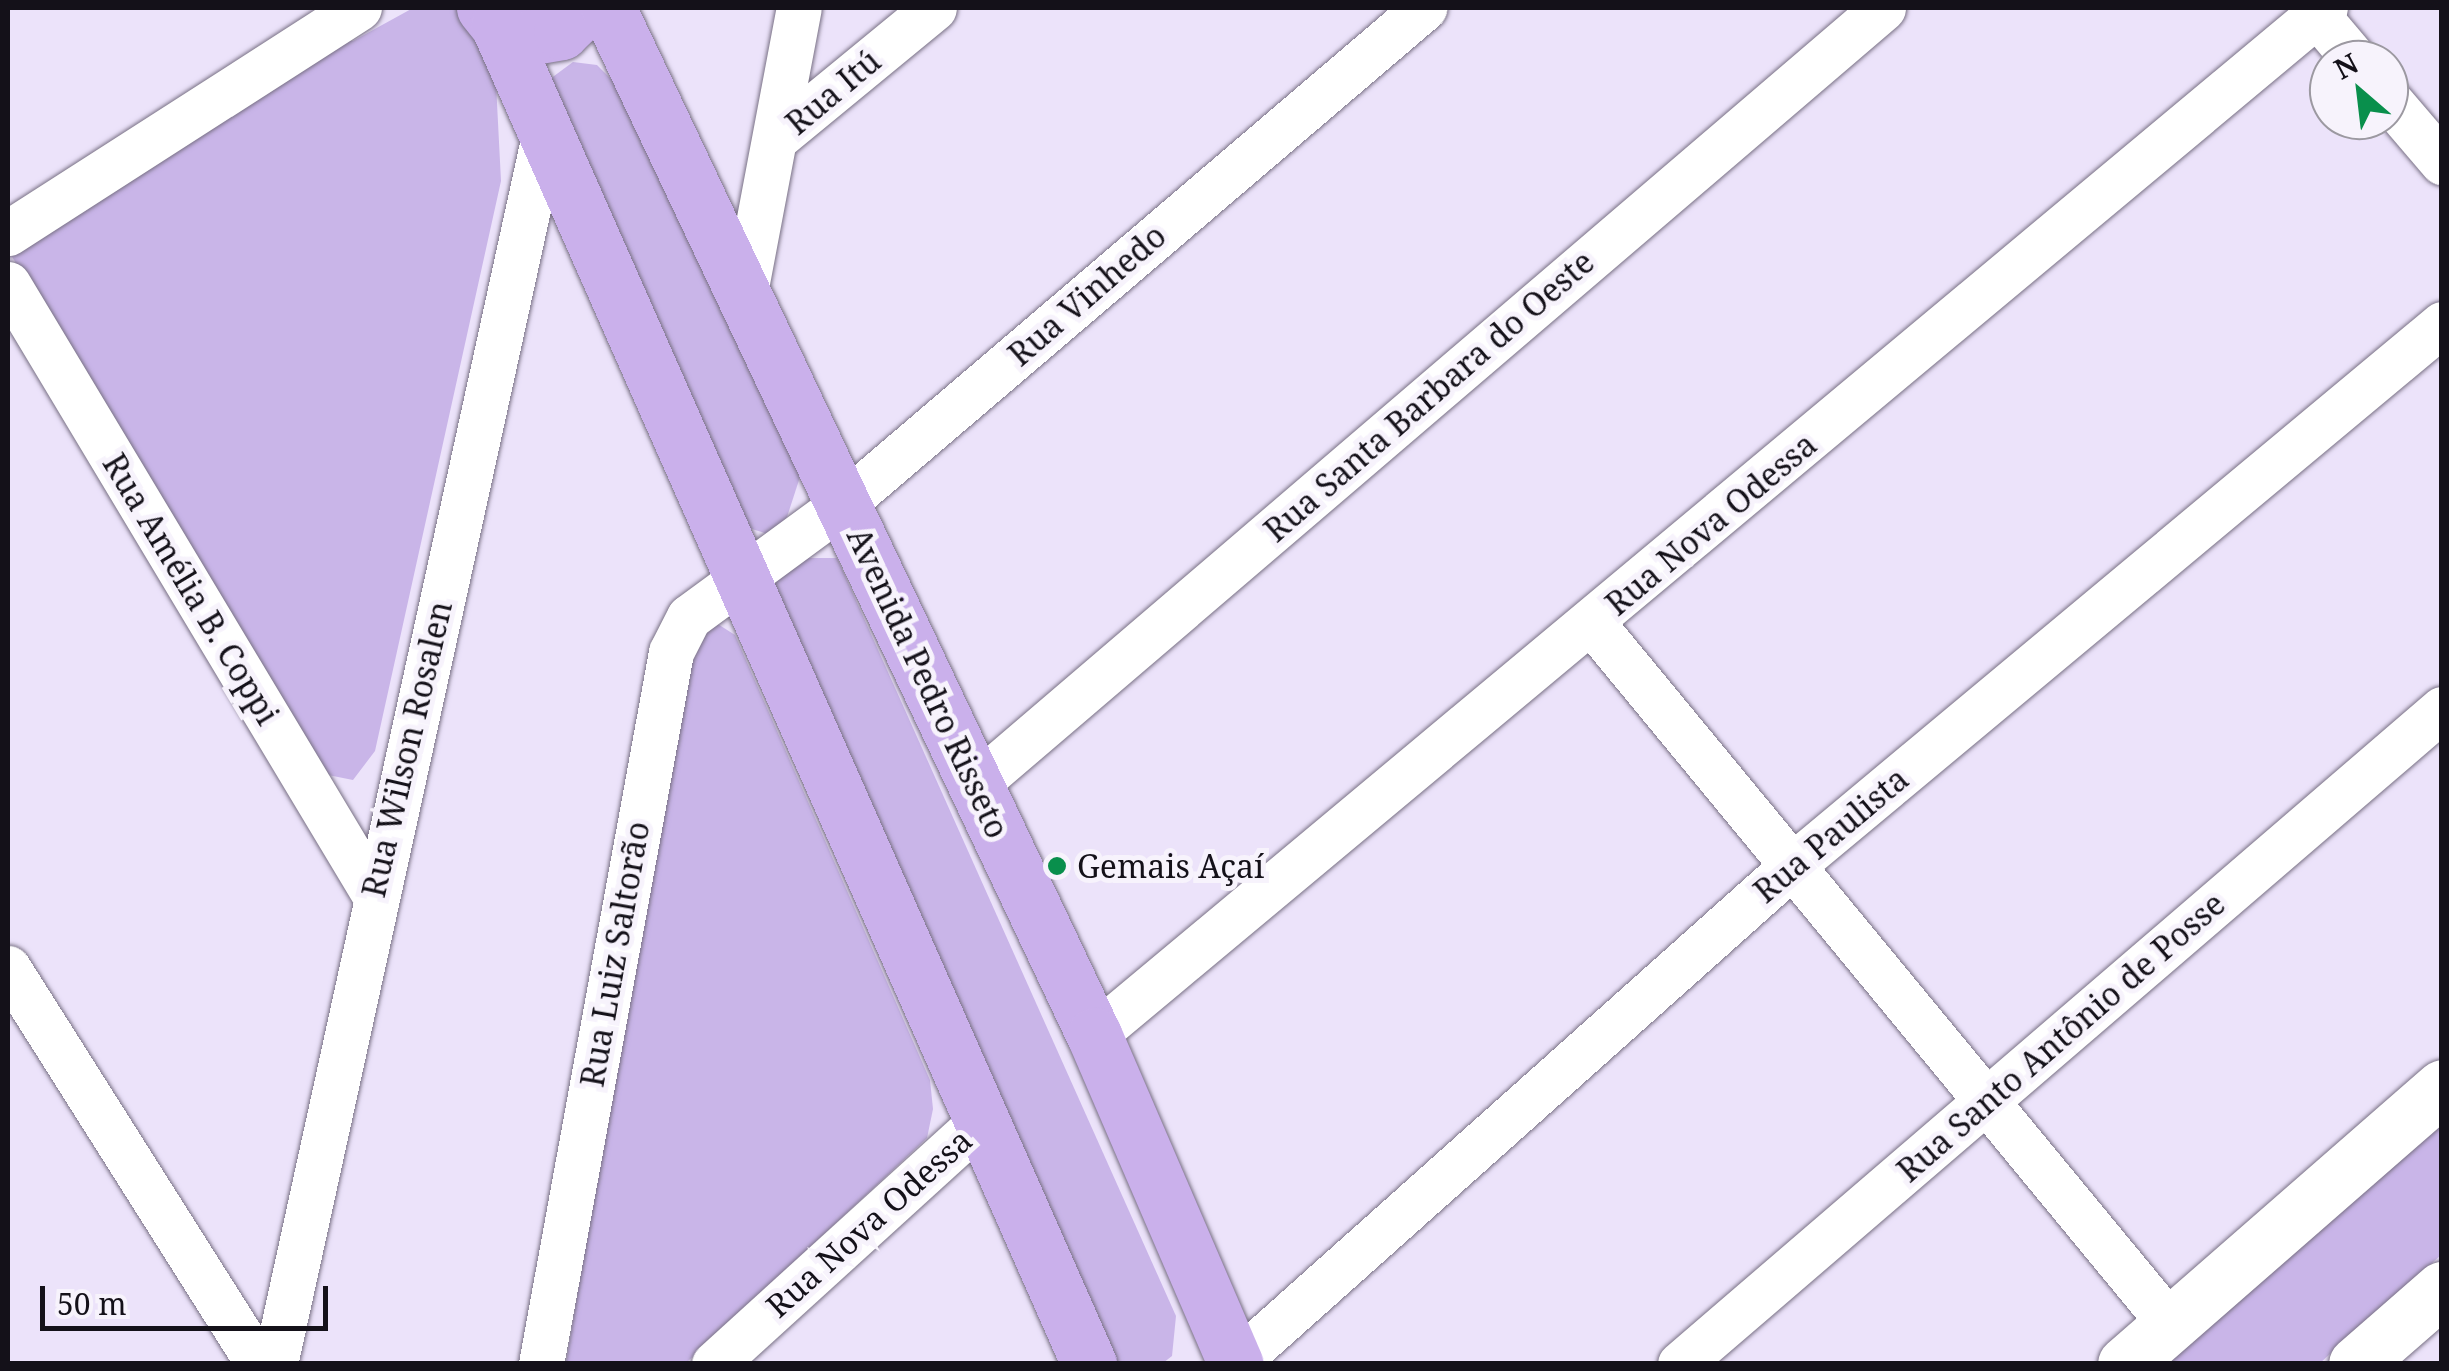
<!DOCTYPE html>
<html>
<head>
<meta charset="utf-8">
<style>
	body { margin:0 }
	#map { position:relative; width:2449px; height:1371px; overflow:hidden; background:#ece3fa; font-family:"Noto Serif",serif }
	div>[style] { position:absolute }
	.green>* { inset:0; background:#c9b5e8 }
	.roads { filter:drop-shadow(0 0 2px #787084) drop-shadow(0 0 2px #787084) }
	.minor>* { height:45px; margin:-22.5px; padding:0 22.5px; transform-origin:22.5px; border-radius:22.5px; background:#fff }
	.tertiary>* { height:55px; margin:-27.5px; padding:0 27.5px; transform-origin:27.5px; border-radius:27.5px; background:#fff }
	.primary>* { height:55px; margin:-27.5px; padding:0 27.5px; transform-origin:27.5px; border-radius:27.5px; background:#cab0eb }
	.dots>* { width:28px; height:28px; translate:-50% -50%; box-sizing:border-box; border:5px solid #f7f3fc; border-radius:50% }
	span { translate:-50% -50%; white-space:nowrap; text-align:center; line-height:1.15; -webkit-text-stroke:10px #f7f3fc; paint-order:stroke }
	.street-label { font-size:32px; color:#141119 }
	.poi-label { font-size:32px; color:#141119 }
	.left { translate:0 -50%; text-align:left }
	.frame { position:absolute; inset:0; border:10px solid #141119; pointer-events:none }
	.north { position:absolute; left:2309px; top:40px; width:100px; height:100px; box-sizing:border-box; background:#f7f3fc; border:2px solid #9c99a1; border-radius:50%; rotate:332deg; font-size:28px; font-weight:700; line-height:40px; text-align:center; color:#141119 }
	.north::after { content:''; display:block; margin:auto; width:35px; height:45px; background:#098f4c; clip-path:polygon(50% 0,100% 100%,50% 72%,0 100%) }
	.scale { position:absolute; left:40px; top:1286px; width:288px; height:45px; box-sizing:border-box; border:5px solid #141119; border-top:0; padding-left:12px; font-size:30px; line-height:35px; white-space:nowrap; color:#141119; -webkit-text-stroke:8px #f7f3fc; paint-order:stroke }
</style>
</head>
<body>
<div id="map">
	<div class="green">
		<div style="clip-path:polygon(413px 8px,462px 8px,495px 64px,501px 181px,375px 751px,353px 780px,323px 774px,8px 250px,338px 41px,353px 41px)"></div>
		<div style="clip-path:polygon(573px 62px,597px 65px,613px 81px,800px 477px,787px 517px,771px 535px,739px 525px,550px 79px)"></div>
		<div style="clip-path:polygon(799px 558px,837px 558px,1176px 1316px,1172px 1356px,1163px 1363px,1113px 1363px,770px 587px)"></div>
		<div style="clip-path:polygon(713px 621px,735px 635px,930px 1080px,933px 1109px,927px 1138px,686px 1363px,566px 1364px,685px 638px)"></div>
		<div style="clip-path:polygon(2441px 1117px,2441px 1255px,2320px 1363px,2164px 1364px)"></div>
	</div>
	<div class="roads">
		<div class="minor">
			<div style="left:2311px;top:8px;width:68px;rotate:49.8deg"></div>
			<div style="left:2389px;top:100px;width:82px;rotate:49.5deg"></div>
			<div style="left:777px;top:137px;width:203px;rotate:-39.4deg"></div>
			<div style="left:8px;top:233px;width:417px;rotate:-32.7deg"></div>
			<div style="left:8px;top:284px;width:711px;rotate:59.04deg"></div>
			<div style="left:744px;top:298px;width:295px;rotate:-79.3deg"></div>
			<div style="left:1593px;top:624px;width:907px;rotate:50.5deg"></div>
			<div style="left:975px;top:785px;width:1195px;rotate:-40.55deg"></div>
			<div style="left:8px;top:968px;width:468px;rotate:57.7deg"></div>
			<div style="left:1094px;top:1035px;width:1603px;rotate:-39.84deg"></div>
			<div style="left:275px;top:1364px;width:1258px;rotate:-77.65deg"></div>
			<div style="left:541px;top:1364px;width:724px;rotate:-79.65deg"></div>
			<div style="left:671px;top:652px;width:39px;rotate:-63deg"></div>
			<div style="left:689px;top:617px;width:192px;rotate:-36.3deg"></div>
			<div style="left:844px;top:503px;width:763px;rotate:-40.48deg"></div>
			<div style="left:714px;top:1364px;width:360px;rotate:-42.3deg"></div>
			<div style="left:1234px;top:1364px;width:749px;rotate:-41.75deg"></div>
			<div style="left:1793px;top:865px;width:845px;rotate:-39.81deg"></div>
			<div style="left:1680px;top:1364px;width:1005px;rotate:-40.68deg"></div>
		</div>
		<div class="tertiary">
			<div style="left:2125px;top:1364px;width:421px;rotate:-41.1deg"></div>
			<div style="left:2356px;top:1364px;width:114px;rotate:-41.1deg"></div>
		</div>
		<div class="primary">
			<div style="left:484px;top:8px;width:22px;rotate:51deg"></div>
			<div style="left:498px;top:25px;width:33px;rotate:23deg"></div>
			<div style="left:528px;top:38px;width:34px;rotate:-10deg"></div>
			<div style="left:561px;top:32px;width:35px;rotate:-44deg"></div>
			<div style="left:608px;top:8px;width:1136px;rotate:64.68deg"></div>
			<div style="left:1094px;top:1035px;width:358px;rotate:66.7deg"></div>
			<div style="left:498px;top:25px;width:1464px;rotate:66.18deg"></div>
		</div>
	</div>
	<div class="dots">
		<div style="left:1057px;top:866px;background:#098f4c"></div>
	</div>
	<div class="street-label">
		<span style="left:833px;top:92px;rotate:-40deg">Rua Itú</span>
		<span style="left:1087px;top:295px;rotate:-41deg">Rua Vinhedo</span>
		<span style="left:1429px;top:396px;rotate:-41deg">Rua Santa Barbara do Oeste</span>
		<span style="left:1711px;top:524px;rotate:-40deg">Rua Nova Odessa</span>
		<span style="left:191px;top:589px;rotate:59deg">Rua Amélia B. Coppi</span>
		<span style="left:928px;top:683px;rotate:65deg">Avenida Pedro Risseto</span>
		<span style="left:407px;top:749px;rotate:-77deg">Rua Wilson Rosalen</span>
		<span style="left:1831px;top:835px;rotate:-40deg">Rua Paulista</span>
		<span style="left:615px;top:954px;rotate:-80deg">Rua Luiz Saltorão</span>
		<span style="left:2061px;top:1037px;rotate:-41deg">Rua Santo Antônio de Posse</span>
		<span style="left:869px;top:1223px;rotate:-42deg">Rua Nova Odessa</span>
	</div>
	<div class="poi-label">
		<span class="left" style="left:1077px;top:866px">Gemais Açaí</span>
	</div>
	<div class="frame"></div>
	<div class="north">N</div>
	<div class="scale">50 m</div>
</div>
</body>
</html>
